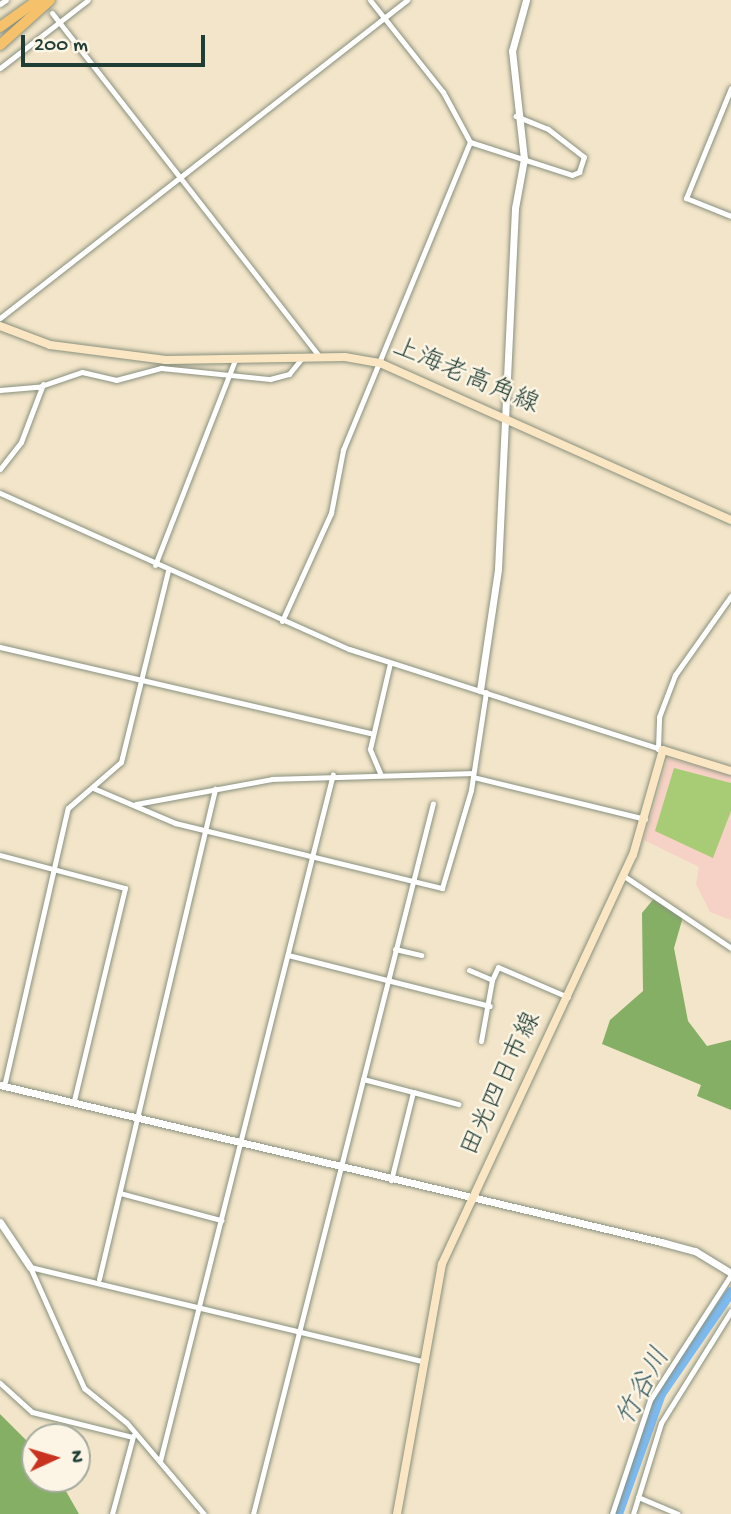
<!DOCTYPE html>
<html>
<head>
<meta charset="utf-8">
<style>
	body { margin:0 }
	#map { position:relative; width:731px; height:1514px; overflow:hidden; background:#f3e5c9; font-family:"Gochi Hand","Klee One",sans-serif }
	div>[style] { position:absolute }
	.built>* { inset:0; background:#f6d1c5 }
	.green>* { inset:0; background:#a8cb75 }
	.forest>* { inset:0; background:#86af66 }
	.river>* { height:10px; margin:-5px; padding:0 5px; transform-origin:5px; border-radius:5px; background:#7cbaf0 }
	.roads { filter:drop-shadow(0 0 2px #89917e) drop-shadow(0 0 2px #89917e) }
	.minor>* { height:5px; margin:-2.5px; padding:0 2.5px; transform-origin:2.5px; border-radius:2.5px; background:#fff }
	.tertiary>* { height:7px; margin:-3.5px; padding:0 3.5px; transform-origin:3.5px; border-radius:3.5px; background:#fff }
	.secondary>* { height:8px; margin:-4px; padding:0 4px; transform-origin:4px; border-radius:4px; background:#fbe6c4 }
	.trunk>* { height:10px; margin:-5px; padding:0 5px; transform-origin:5px; border-radius:5px; background:#f5c16b }
	span { translate:-50% -50%; white-space:nowrap; text-align:center; line-height:1.15; -webkit-text-stroke:5px #fcf5e5; paint-order:stroke }
	.street-label { font-size:26px; color:#1f3d34 }
	.water-label { font-size:28px; color:#365c63; font-style:italic }
	.north { position:absolute; left:21px; top:1423px; width:70px; height:70px; box-sizing:border-box; background:#fcf5e5; border:2px solid #a4ab9e; border-radius:50%; rotate:86deg; font-size:19px; font-weight:700; line-height:28px; text-align:center; color:#1f3d34 }
	.north::after { content:''; display:block; margin:auto; width:24px; height:32px; background:#c8321e; clip-path:polygon(50% 0,100% 100%,50% 72%,0 100%) }
	.scale { position:absolute; left:21px; top:35px; width:184px; height:32px; box-sizing:border-box; border:4px solid #1f3d34; border-top:0; padding-left:9px; font-size:21px; line-height:24px; white-space:nowrap; color:#1f3d34; -webkit-text-stroke:5px #fcf5e5; paint-order:stroke }
</style>
</head>
<body>
<div id="map">
	<div class="built">
		<div style="clip-path:polygon(668px 758px,731px 775px,731px 920px,710px 912px,696px 884px,699px 867px,644px 840px)"></div>
	</div>
	<div class="green">
		<div style="clip-path:polygon(674px 768px,731px 783px,731px 811px,713px 858px,655px 831px)"></div>
	</div>
	<div class="forest">
		<div style="clip-path:polygon(656px 896px,683px 917px,674px 948px,688px 1021px,707px 1046px,731px 1040px,731px 1110px,697px 1096px,701px 1085px,602px 1044px,610px 1020px,643px 991px,642px 913px)"></div>
		<div style="clip-path:polygon(0 1414px,35px 1449px,35px 1479px,59px 1479px,79px 1514px,0 1514px)"></div>
	</div>
	<div class="river">
		<div style="left:618px;top:1514px;width:127px;rotate:-70.3deg"></div>
		<div style="left:661px;top:1394px;width:124px;rotate:-55.5deg"></div>
	</div>
	<div class="roads">
		<div class="minor">
			<div style="left:370px;top:0;width:117px;rotate:51.6deg"></div>
			<div style="left:443px;top:92px;width:57px;rotate:61.6deg"></div>
			<div style="left:470px;top:142px;width:107px;rotate:17.9deg"></div>
			<div style="left:572px;top:175px;width:8px;rotate:-23deg"></div>
			<div style="left:579px;top:172px;width:16px;rotate:-72deg"></div>
			<div style="left:584px;top:157px;width:46px;rotate:-142.1deg"></div>
			<div style="left:548px;top:129px;width:35px;rotate:-158deg"></div>
			<div style="left:0;top:4px;width:7px;rotate:-34deg"></div>
			<div style="left:52px;top:13px;width:436px;rotate:52.1deg"></div>
			<div style="left:0;top:68px;width:111px;rotate:-37.7deg"></div>
			<div style="left:731px;top:88px;width:119px;rotate:112.2deg"></div>
			<div style="left:686px;top:198px;width:48px;rotate:21.8deg"></div>
			<div style="left:0;top:318px;width:517px;rotate:-38deg"></div>
			<div style="left:0;top:390px;width:38px;rotate:-5deg"></div>
			<div style="left:38px;top:387px;width:46px;rotate:-18.8deg"></div>
			<div style="left:82px;top:372px;width:35px;rotate:13deg"></div>
			<div style="left:116px;top:380px;width:47px;rotate:-14.9deg"></div>
			<div style="left:161px;top:368px;width:110px;rotate:5.8deg"></div>
			<div style="left:270px;top:379px;width:20px;rotate:-15deg"></div>
			<div style="left:289px;top:374px;width:19px;rotate:-51deg"></div>
			<div style="left:0;top:469px;width:34px;rotate:-52deg"></div>
			<div style="left:21px;top:442px;width:62px;rotate:-69.2deg"></div>
			<div style="left:0;top:493px;width:382px;rotate:24.1deg"></div>
			<div style="left:349px;top:649px;width:330px;rotate:17.8deg"></div>
			<div style="left:155px;top:565px;width:218px;rotate:-68.7deg"></div>
			<div style="left:282px;top:621px;width:119px;rotate:-65.6deg"></div>
			<div style="left:331px;top:513px;width:64px;rotate:-79.2deg"></div>
			<div style="left:343px;top:450px;width:333px;rotate:-67.6deg"></div>
			<div style="left:0;top:647px;width:383px;rotate:13.1deg"></div>
			<div style="left:658px;top:749px;width:32px;rotate:-88deg"></div>
			<div style="left:659px;top:717px;width:45px;rotate:-69.1deg"></div>
			<div style="left:675px;top:675px;width:97px;rotate:-54.7deg"></div>
			<div style="left:380px;top:773px;width:26px;rotate:-113deg"></div>
			<div style="left:370px;top:749px;width:88px;rotate:-76.9deg"></div>
			<div style="left:473px;top:777px;width:177px;rotate:13.7deg"></div>
			<div style="left:93px;top:788px;width:89px;rotate:23.1deg"></div>
			<div style="left:175px;top:823px;width:275px;rotate:13.7deg"></div>
			<div style="left:442px;top:888px;width:102px;rotate:-73.5deg"></div>
			<div style="left:471px;top:790px;width:99px;rotate:-81.3deg"></div>
			<div style="left:136px;top:804px;width:138px;rotate:-10.4deg"></div>
			<div style="left:272px;top:779px;width:201px;rotate:-1.7deg"></div>
			<div style="left:0;top:855px;width:129px;rotate:14.8deg"></div>
			<div style="left:125px;top:888px;width:218px;rotate:103.5deg"></div>
			<div style="left:624px;top:876px;width:129px;rotate:33.9deg"></div>
			<div style="left:395px;top:949px;width:27px;rotate:13deg"></div>
			<div style="left:288px;top:955px;width:208px;rotate:14.2deg"></div>
			<div style="left:469px;top:970px;width:25px;rotate:23deg"></div>
			<div style="left:492px;top:980px;width:14px;rotate:-65deg"></div>
			<div style="left:498px;top:967px;width:76px;rotate:23.2deg"></div>
			<div style="left:481px;top:1041px;width:62px;rotate:-79.8deg"></div>
			<div style="left:363px;top:1079px;width:52px;rotate:14.6deg"></div>
			<div style="left:413px;top:1092px;width:91px;rotate:104deg"></div>
			<div style="left:5px;top:1082px;width:281px;rotate:-77.1deg"></div>
			<div style="left:68px;top:808px;width:70px;rotate:-41deg"></div>
			<div style="left:121px;top:762px;width:197px;rotate:-76.2deg"></div>
			<div style="left:413px;top:1092px;width:47px;rotate:14.9deg"></div>
			<div style="left:120px;top:1193px;width:105px;rotate:15deg"></div>
			<div style="left:30px;top:1267px;width:406px;rotate:13.5deg"></div>
			<div style="left:30px;top:1267px;width:133px;rotate:65.9deg"></div>
			<div style="left:84px;top:1388px;width:55px;rotate:39.1deg"></div>
			<div style="left:127px;top:1423px;width:119px;rotate:49.8deg"></div>
			<div style="left:99px;top:1279px;width:504px;rotate:-76.68deg"></div>
			<div style="left:0;top:1383px;width:43px;rotate:42.2deg"></div>
			<div style="left:32px;top:1412px;width:103px;rotate:14deg"></div>
			<div style="left:160px;top:1461px;width:708px;rotate:-75.87deg"></div>
			<div style="left:638px;top:1497px;width:43px;rotate:23deg"></div>
			<div style="left:112px;top:1514px;width:81px;rotate:-74.9deg"></div>
			<div style="left:253px;top:1514px;width:733px;rotate:-75.79deg"></div>
			<div style="left:612px;top:1514px;width:120px;rotate:-71.6deg"></div>
			<div style="left:650px;top:1400px;width:149px;rotate:-57.1deg"></div>
			<div style="left:633px;top:1514px;width:95px;rotate:-72.9deg"></div>
			<div style="left:661px;top:1423px;width:132px;rotate:-58deg"></div>
		</div>
		<div class="tertiary">
			<div style="left:480px;top:690px;width:122px;rotate:-81.5deg"></div>
			<div style="left:498px;top:569px;width:361px;rotate:-87.3deg"></div>
			<div style="left:515px;top:208px;width:50px;rotate:-79.6deg"></div>
			<div style="left:524px;top:159px;width:109px;rotate:-96.3deg"></div>
			<div style="left:512px;top:51px;width:53px;rotate:-74.6deg"></div>
			<div style="left:0;top:1085px;width:679px;rotate:13.36deg"></div>
			<div style="left:661px;top:1242px;width:35px;rotate:15deg"></div>
			<div style="left:695px;top:1251px;width:42px;rotate:31.4deg"></div>
			<div style="left:0;top:1222px;width:54px;rotate:56.3deg"></div>
		</div>
		<div class="secondary">
			<div style="left:0;top:326px;width:53px;rotate:20.8deg"></div>
			<div style="left:50px;top:345px;width:117px;rotate:7.4deg"></div>
			<div style="left:166px;top:360px;width:179px;rotate:-1deg"></div>
			<div style="left:345px;top:357px;width:36px;rotate:10deg"></div>
			<div style="left:380px;top:363px;width:385px;rotate:24.1deg"></div>
			<div style="left:397px;top:1514px;width:254px;rotate:-79.8deg"></div>
			<div style="left:442px;top:1264px;width:451px;rotate:-65deg"></div>
			<div style="left:633px;top:855px;width:109px;rotate:-74.1deg"></div>
			<div style="left:663px;top:750px;width:71px;rotate:17.2deg"></div>
		</div>
		<div class="trunk">
			<div style="left:0;top:27px;width:47px;rotate:-35.4deg"></div>
			<div style="left:0;top:45px;width:67px;rotate:-42deg"></div>
		</div>
	</div>
	<div class="street-label">
		<span style="left:465px;top:378px;rotate:23deg">上海老高角線</span>
		<span style="left:503px;top:1085px;rotate:-65deg">田光四日市線</span>
	</div>
	<div class="water-label">
		<span style="left:645px;top:1388px;rotate:-62deg">竹谷川</span>
	</div>
	<div class="north">N</div>
	<div class="scale">200 m</div>
</div>
</body>
</html>
